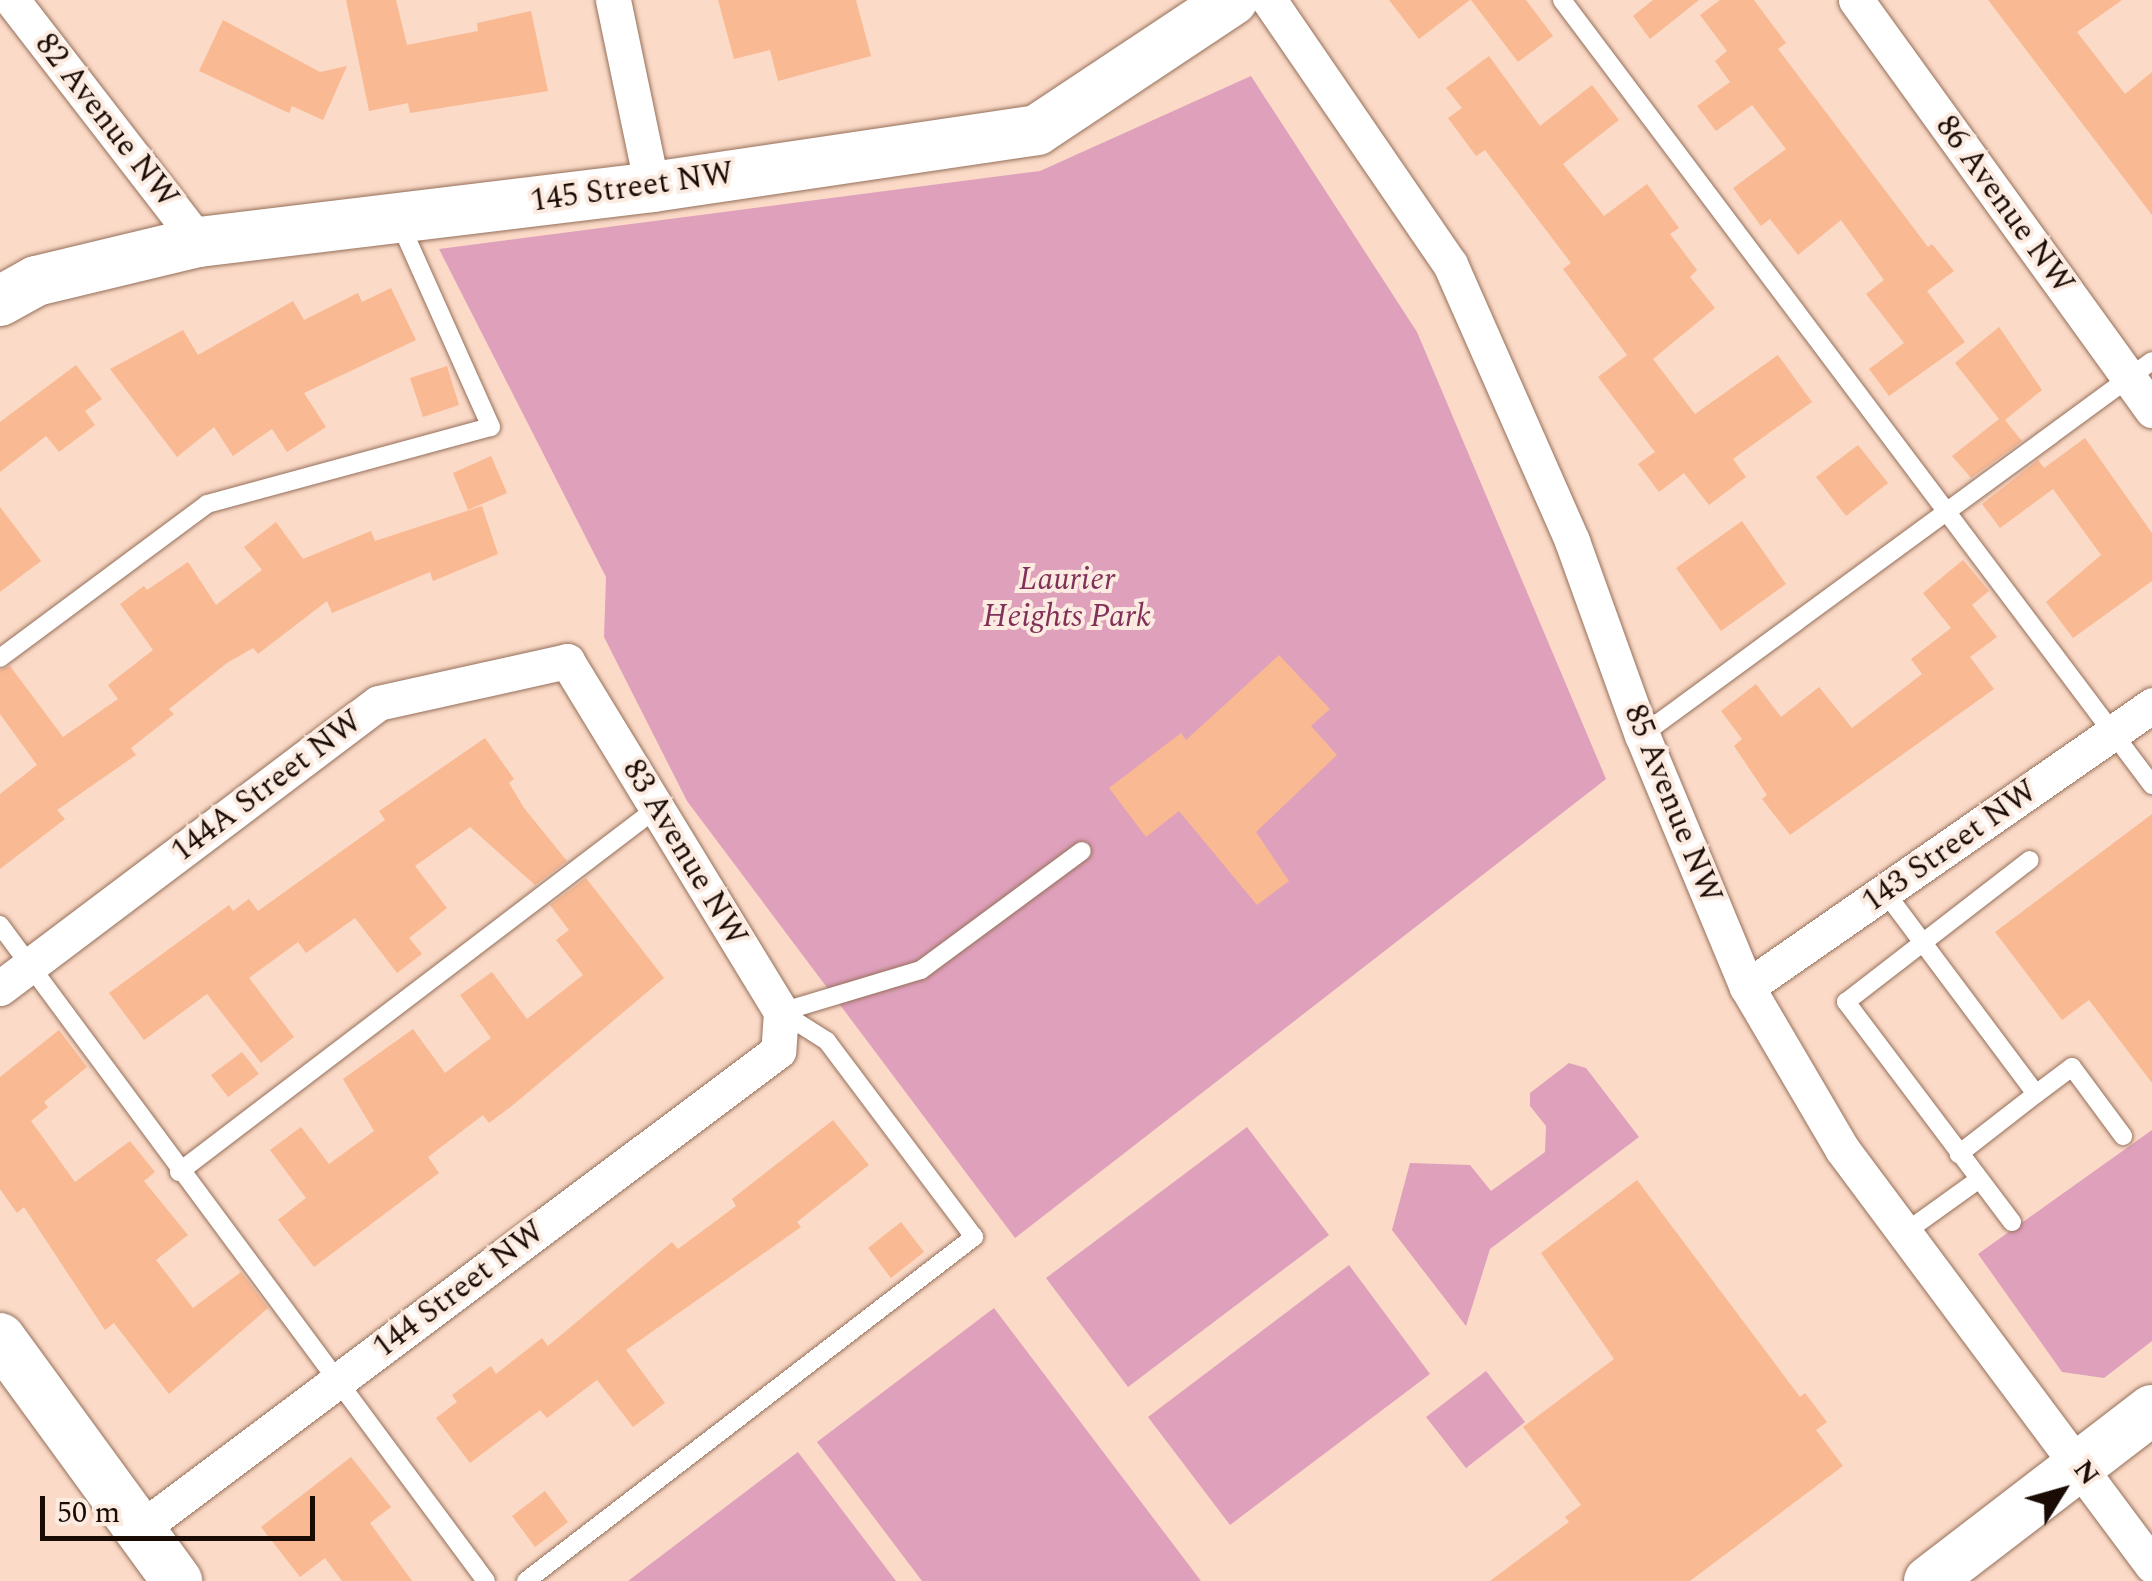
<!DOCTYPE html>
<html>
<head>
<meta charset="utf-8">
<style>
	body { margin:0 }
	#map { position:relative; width:2152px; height:1581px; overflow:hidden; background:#fbdac7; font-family:Spectral,serif }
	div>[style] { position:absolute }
	.green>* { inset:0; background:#dfa0bc }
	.building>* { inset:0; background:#f9b993 }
	.roads { filter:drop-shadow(0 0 2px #95705b) drop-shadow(0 0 2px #95705b) }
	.lane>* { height:18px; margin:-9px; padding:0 9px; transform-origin:9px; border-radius:9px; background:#fff }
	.street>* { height:35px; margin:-17.5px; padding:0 17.5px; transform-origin:17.5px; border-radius:17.5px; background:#fff }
	.secondary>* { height:50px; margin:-25px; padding:0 25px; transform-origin:25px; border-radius:25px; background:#fff }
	span { translate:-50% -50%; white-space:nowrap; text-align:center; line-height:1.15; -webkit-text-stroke:8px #fcebe1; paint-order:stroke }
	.street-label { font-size:32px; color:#1a0c05 }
	.park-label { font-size:32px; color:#803059; font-style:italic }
	.north { position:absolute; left:2012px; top:1441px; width:100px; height:100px; -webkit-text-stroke:8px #fcebe1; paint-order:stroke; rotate:53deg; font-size:28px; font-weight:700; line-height:40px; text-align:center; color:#1a0c05 }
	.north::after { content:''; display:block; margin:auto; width:35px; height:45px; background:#1a0c05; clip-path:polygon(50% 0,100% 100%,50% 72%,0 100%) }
	.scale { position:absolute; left:40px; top:1496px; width:275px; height:45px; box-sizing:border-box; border:5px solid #1a0c05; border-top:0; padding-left:12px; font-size:30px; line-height:35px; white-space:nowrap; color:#1a0c05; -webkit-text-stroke:8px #fcebe1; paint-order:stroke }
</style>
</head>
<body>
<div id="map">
	<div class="green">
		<div style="clip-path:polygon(1251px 76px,1417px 332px,1606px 779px,1015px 1238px,687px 801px,604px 637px,606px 577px,439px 249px,1040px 171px)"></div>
		<div style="clip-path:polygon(1569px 1063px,1586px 1068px,1639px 1137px,1490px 1249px,1466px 1326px,1392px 1230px,1410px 1163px,1470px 1165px,1491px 1191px,1545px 1152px,1546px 1126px,1530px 1106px,1530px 1093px)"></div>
		<div style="clip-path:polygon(1247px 1127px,1329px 1235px,1128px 1387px,1046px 1278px)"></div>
		<div style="clip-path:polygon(2152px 1130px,2152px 1341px,2104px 1378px,2062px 1372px,1978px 1254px)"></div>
		<div style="clip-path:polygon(1349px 1265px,1430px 1374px,1230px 1525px,1148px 1417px)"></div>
		<div style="clip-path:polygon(994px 1308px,1201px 1581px,922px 1581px,817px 1442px)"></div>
		<div style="clip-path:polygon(1486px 1371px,1525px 1422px,1466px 1468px,1426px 1417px)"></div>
		<div style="clip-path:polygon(798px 1452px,896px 1581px,628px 1581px)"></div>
	</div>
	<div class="building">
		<div style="clip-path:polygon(346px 0,396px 0,407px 45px,478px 31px,477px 23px,531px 11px,548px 91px,410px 113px,408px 103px,369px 111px)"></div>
		<div style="clip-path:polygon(718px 0,856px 0,871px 56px,778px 81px,770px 50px,734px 59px)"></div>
		<div style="clip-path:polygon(1389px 0,1470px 0,1419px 39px)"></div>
		<div style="clip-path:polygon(1471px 0,1526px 0,1553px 36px,1518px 62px)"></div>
		<div style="clip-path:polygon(1653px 0,1699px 0,1650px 39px,1633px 16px)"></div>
		<div style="clip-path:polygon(1720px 0,1754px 0,1786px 43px,1778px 49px,1928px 247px,1932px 244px,1954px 271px,1927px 291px,1965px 342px,1889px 396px,1869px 369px,1904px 343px,1866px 294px,1884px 280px,1841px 220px,1798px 255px,1770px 219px,1761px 226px,1733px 188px,1786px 149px,1752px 105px,1716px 131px,1697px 106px,1730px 82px,1715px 61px,1727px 51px,1700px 15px)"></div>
		<div style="clip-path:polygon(1988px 0,2122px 0,2077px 32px,2125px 94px,2152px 72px,2152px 215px)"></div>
		<div style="clip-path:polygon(223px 20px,320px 72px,347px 66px,323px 120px,292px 106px,289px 113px,199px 71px)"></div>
		<div style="clip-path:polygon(1489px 56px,1540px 126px,1592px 85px,1619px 120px,1563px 164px,1604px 216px,1647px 184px,1679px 228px,1670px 234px,1697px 270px,1690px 277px,1715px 308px,1653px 359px,1695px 414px,1778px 355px,1812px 402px,1733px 459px,1746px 477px,1709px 505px,1684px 473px,1659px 492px,1638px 464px,1655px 452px,1598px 377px,1627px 355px,1563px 269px,1571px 263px,1485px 150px,1476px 156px,1448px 118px,1462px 108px,1446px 88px)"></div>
		<div style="clip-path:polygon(391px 288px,416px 340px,304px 393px,326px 427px,287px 452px,272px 429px,233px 456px,214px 427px,177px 457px,110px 369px,183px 330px,198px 355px,293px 301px,304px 320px,358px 293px,362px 302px)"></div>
		<div style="clip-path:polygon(1999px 327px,2042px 390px,2005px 420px,2022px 441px,1971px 478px,1952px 456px,1999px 419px,1955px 363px)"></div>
		<div style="clip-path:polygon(76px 365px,102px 399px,85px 411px,95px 425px,59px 452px,46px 436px,0 472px,0 422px)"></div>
		<div style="clip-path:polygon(447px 366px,459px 405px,423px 417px,410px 378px)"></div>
		<div style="clip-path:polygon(2085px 438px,2152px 533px,2152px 581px,2073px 638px,2046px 602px,2101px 555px,2053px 489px,2000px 528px,1982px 504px,2038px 460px,2044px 468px)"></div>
		<div style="clip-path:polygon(1858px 445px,1888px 483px,1846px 516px,1816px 477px)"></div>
		<div style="clip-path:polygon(491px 456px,507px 493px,468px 510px,453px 473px)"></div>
		<div style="clip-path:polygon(482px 506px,498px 554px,433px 581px,430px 572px,332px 613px,327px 601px,258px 654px,253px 648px,227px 663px,169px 709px,174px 714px,131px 748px,136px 755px,57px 810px,65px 819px,0 869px,0 794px,37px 765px,0 714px,0 670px,10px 666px,63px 737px,118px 699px,108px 685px,153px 650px,120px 604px,144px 586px,147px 590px,188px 562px,216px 605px,262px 570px,244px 547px,276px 522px,303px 559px,371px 531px,375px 541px)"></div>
		<div style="clip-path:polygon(0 507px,41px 561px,0 592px)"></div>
		<div style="clip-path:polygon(1742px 521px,1786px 584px,1721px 631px,1676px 568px)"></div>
		<div style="clip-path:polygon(1963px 560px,1989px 591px,1972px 605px,1997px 637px,1970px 657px,1994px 689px,1790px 835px,1762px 799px,1767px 795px,1734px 746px,1742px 739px,1721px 711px,1756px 684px,1781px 717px,1819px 687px,1852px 728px,1922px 674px,1911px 659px,1951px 628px,1923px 593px)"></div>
		<div style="clip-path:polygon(1279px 655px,1330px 709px,1311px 726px,1337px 755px,1256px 832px,1289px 881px,1257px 905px,1179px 811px,1146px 837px,1109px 788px,1181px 733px,1186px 740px)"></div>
		<div style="clip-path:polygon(485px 738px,514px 779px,509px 783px,524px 808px,567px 861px,535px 885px,470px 827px,415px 866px,447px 908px,409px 938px,422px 954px,397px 973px,355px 918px,306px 953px,298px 942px,249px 978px,294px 1037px,261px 1063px,207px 994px,144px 1040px,109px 993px,229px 905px,233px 911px,249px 899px,258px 911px,385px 820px,379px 811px)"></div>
		<div style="clip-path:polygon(2152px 814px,2152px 1083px,2089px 1000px,2062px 1020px,1995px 932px)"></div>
		<div style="clip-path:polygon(586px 878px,664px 978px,513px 1105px,489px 1123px,483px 1115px,428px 1157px,439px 1173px,314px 1267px,278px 1220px,306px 1198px,270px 1150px,301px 1127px,329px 1164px,374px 1131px,343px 1079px,413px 1029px,445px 1073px,491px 1038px,460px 995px,492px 972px,527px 1019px,583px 975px,556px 940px,569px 930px,550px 905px)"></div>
		<div style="clip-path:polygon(59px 1030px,87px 1067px,44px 1102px,48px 1107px,31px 1121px,75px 1182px,130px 1141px,155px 1172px,144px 1181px,188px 1235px,156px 1260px,193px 1308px,241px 1272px,268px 1308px,169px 1394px,114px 1323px,105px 1330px,24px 1207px,17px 1213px,0 1189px,0 1077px)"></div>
		<div style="clip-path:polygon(242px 1052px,259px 1074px,228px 1097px,211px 1075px)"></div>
		<div style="clip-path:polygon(833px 1120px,869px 1165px,797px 1222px,801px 1227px,626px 1350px,665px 1403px,633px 1427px,597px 1380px,547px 1418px,540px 1410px,470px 1463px,436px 1418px,457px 1402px,452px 1395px,491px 1366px,496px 1374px,542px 1338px,548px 1346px,672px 1242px,678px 1249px,736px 1206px,732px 1199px)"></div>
		<div style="clip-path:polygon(1637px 1180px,1800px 1397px,1805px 1393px,1827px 1422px,1816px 1430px,1843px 1466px,1690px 1581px,1490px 1581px,1569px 1522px,1565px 1517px,1581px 1505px,1523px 1427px,1614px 1359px,1541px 1253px)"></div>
		<div style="clip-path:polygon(901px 1222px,924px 1252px,891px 1278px,868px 1248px)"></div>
		<div style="clip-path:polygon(351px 1457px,391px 1507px,370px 1523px,412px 1581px,342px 1581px,325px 1558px,300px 1577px,261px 1527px)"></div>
		<div style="clip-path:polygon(545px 1491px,568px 1522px,535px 1547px,512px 1516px)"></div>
	</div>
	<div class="roads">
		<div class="lane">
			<div style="left:1562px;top:0;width:982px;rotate:53.07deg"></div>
			<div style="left:0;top:658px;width:258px;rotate:-36.6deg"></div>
			<div style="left:207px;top:504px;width:294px;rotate:-15.2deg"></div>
			<div style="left:491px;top:427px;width:222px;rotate:-114.1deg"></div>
			<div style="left:1642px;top:735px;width:632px;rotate:-36.25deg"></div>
			<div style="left:1885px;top:892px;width:252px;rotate:53.2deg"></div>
			<div style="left:2036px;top:1094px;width:98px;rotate:142.1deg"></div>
			<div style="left:0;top:925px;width:816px;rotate:53.47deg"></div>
			<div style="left:781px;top:1012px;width:146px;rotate:-16.7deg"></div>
			<div style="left:921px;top:970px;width:200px;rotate:-36.5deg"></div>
			<div style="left:2036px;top:1094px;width:45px;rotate:-36.9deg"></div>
			<div style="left:2072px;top:1067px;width:86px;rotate:53.5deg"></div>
			<div style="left:179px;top:1172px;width:601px;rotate:-37.29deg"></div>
			<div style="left:2012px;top:1222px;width:276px;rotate:-127deg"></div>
			<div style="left:1846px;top:1002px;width:232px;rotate:-37.7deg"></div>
			<div style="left:1907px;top:1231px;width:87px;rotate:-35.7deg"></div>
			<div style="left:526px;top:1581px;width:565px;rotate:-37.52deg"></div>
			<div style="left:974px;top:1237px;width:245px;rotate:-126.9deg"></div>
			<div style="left:827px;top:1041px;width:54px;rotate:-147.8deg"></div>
		</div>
		<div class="street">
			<div style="left:12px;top:0;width:306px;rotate:52.3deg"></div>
			<div style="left:613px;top:0;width:191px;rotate:78.2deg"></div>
			<div style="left:1269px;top:0;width:320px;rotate:55.6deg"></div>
			<div style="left:1450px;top:264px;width:303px;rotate:66.2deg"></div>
			<div style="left:1572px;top:541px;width:206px;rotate:70.2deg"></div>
			<div style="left:1642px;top:735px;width:273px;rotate:67.4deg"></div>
			<div style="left:1747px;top:987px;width:188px;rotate:59.6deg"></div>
			<div style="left:1842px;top:1149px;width:519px;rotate:53.31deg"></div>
			<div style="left:1856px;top:0;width:506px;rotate:54.17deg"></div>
			<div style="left:1747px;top:987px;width:494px;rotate:-34.8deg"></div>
			<div style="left:0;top:988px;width:473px;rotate:-37deg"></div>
			<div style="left:378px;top:703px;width:194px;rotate:-12.5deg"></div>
			<div style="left:567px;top:661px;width:411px;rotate:58.6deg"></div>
			<div style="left:781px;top:1012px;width:39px;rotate:94deg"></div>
			<div style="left:778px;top:1051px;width:797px;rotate:143.16deg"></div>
		</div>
		<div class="secondary">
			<div style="left:0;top:301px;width:41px;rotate:-29.1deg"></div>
			<div style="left:36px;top:281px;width:168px;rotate:-13.5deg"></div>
			<div style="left:199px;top:242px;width:456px;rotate:-6.9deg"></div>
			<div style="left:652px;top:187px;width:389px;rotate:-8.4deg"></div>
			<div style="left:1037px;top:130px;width:235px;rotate:-33.6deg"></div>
			<div style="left:0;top:1338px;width:301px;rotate:53.9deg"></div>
			<div style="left:1929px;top:1581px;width:281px;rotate:-37.5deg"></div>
		</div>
	</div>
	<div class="street-label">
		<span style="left:106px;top:121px;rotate:52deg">82 Avenue NW</span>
		<span style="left:632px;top:188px;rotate:-8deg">145 Street NW</span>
		<span style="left:2004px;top:205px;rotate:54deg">86 Avenue NW</span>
		<span style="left:267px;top:787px;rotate:-37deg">144A Street NW</span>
		<span style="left:1672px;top:804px;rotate:68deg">85 Avenue NW</span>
		<span style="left:1950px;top:847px;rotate:-35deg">143 Street NW</span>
		<span style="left:684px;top:853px;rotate:59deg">83 Avenue NW</span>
		<span style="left:459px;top:1290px;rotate:-37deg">144 Street NW</span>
	</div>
	<div class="park-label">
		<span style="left:1067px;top:599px">Laurier<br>Heights Park</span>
	</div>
	<div class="north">N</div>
	<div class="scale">50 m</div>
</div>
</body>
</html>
